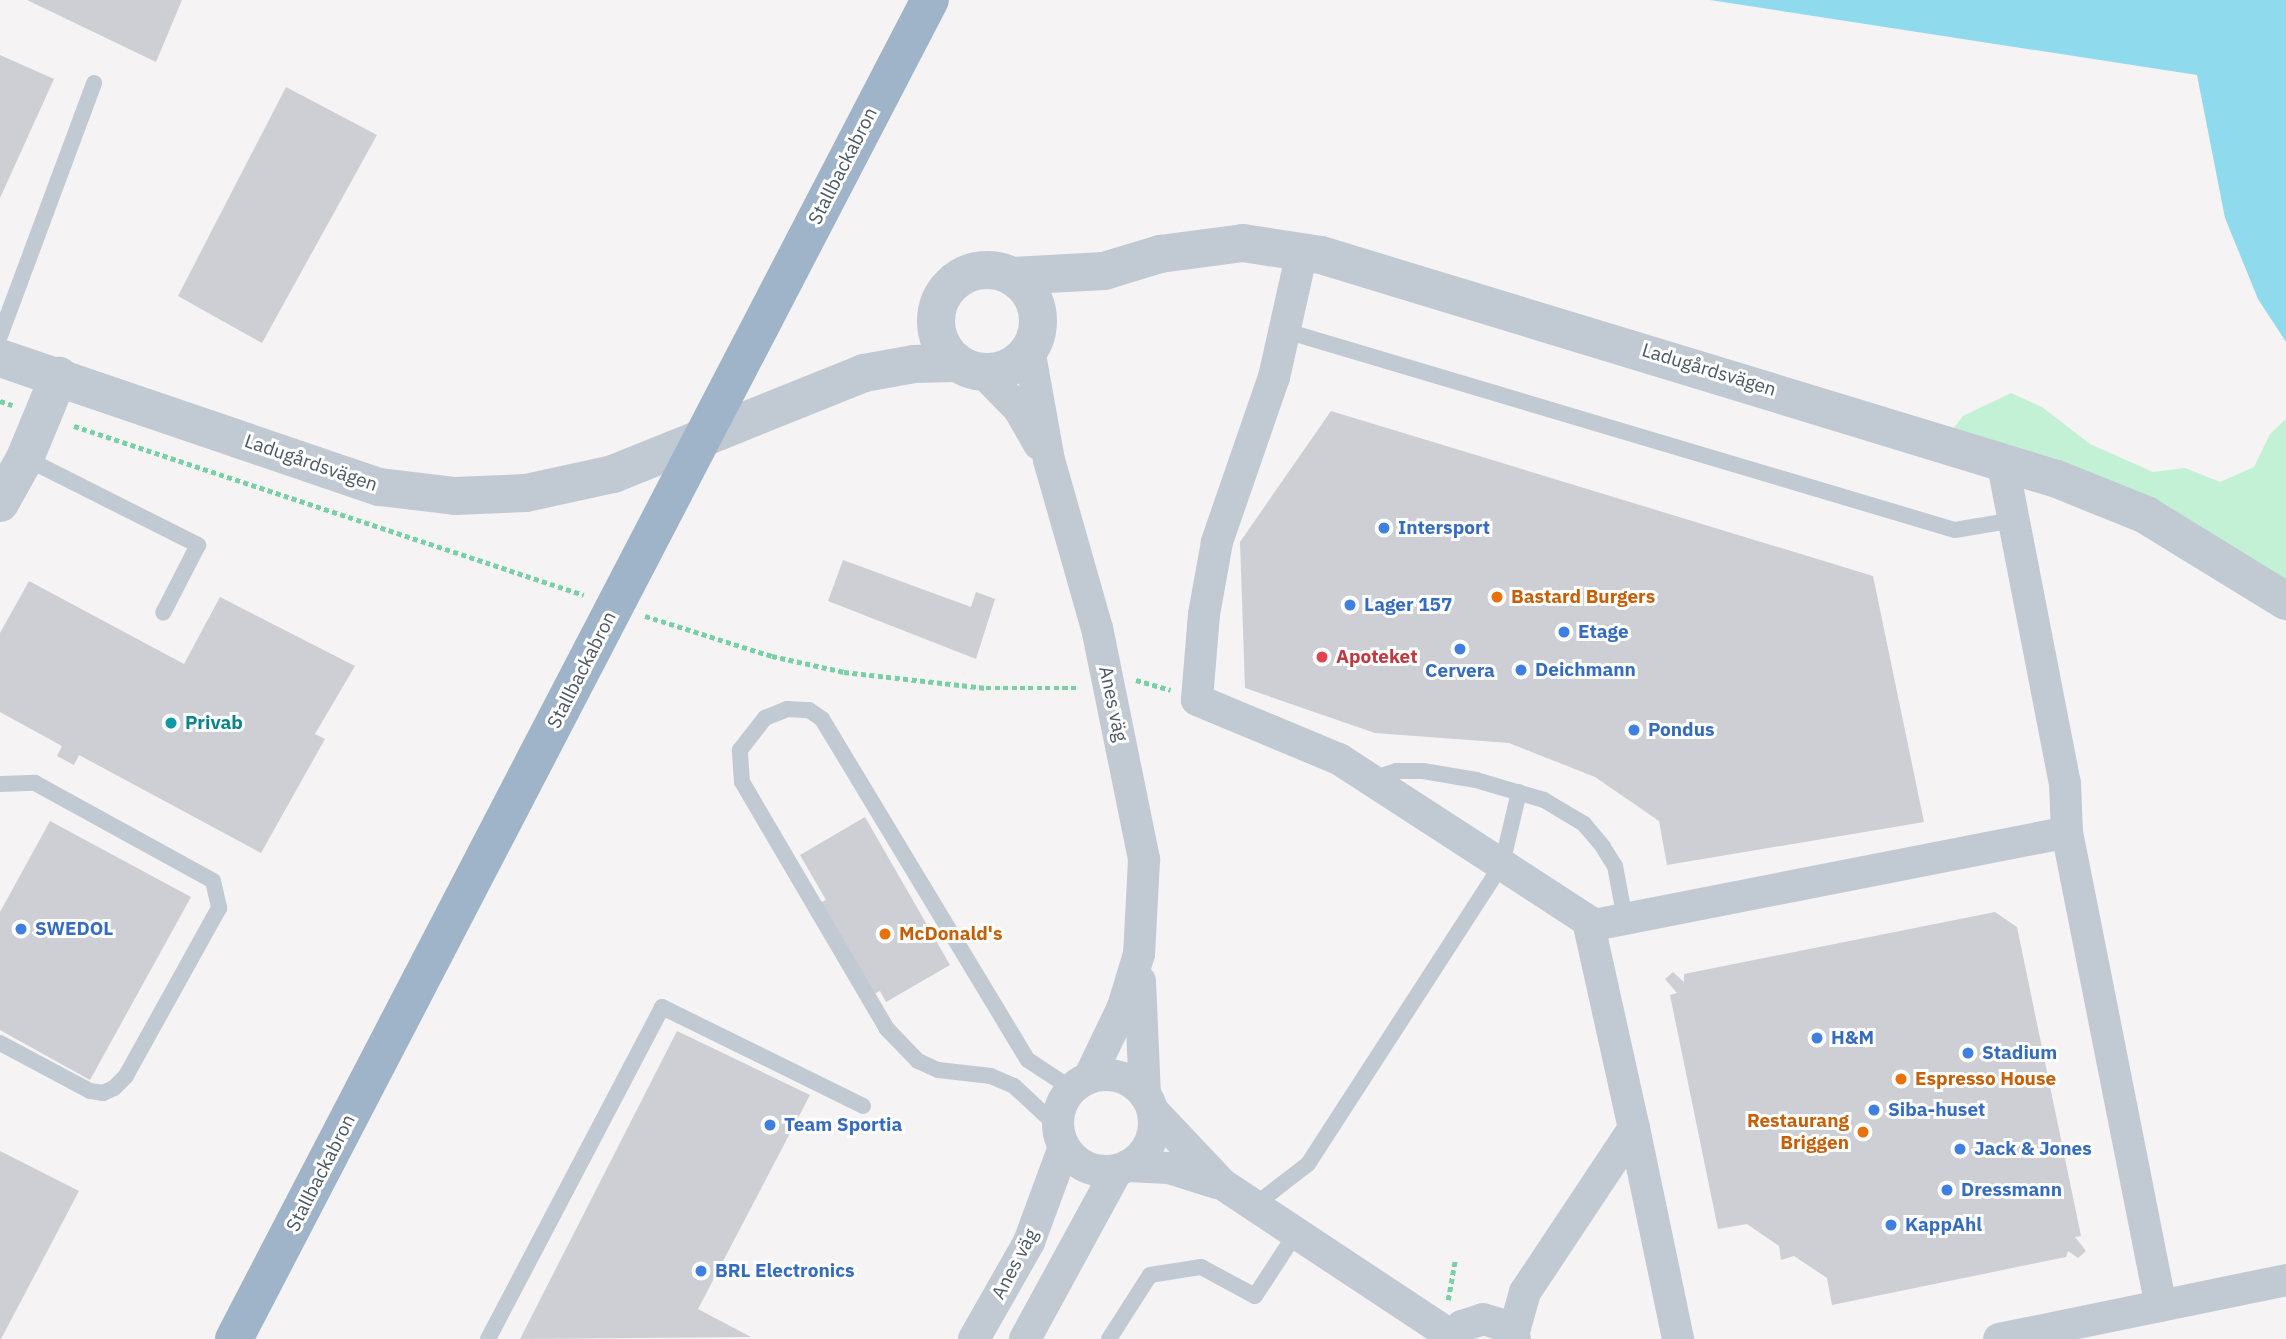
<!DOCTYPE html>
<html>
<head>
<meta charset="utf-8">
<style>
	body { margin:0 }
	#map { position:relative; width:2286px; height:1339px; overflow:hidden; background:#f5f3f3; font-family:"IBM Plex Sans",sans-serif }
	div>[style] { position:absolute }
	.green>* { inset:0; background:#c3f1d5 }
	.water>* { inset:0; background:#90daee }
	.building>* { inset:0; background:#cdcfd5 }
	.path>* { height:4.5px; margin-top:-2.25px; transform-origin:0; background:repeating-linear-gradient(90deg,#7ad0a6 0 5px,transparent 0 8.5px) }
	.service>* { height:16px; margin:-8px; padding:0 8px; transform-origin:8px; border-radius:8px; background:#c1cad2 }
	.minor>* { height:32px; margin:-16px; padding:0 16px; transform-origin:16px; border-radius:16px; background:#c1cad2 }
	.minor>.ring { margin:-16px; padding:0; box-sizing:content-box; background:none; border:32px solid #c1cad2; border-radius:50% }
	.tertiary>* { height:38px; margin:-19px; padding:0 19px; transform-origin:19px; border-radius:19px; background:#c1cad2 }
	.tertiary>.ring { margin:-19px; padding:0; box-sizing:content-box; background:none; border:38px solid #c1cad2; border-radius:50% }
	.trunk>* { height:38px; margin:-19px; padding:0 19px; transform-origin:19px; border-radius:19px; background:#9fb4c9 }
	.dots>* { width:19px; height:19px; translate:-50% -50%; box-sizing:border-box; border:4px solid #fff; border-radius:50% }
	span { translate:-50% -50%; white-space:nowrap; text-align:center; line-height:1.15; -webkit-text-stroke:6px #fff; paint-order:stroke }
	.street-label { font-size:19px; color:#4a5661 }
	.shop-label { font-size:19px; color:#366cbe; font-weight:700 }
	.left { translate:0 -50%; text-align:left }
	.food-label { font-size:19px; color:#c56008; font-weight:700 }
	.right { translate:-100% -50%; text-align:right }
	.health-label { font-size:19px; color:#be3a42; font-weight:700 }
	.culture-label { font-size:19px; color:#0d838f; font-weight:700 }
</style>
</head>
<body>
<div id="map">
	<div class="green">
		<div style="clip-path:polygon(2011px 393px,2042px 407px,2090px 444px,2153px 472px,2185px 468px,2220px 482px,2254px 467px,2270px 434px,2286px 419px,2286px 581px,2171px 509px,2058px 459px,1953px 429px,1963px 416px)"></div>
	</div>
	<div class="water">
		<div style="clip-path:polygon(1710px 0,2286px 0,2286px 342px,2258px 299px,2225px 218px,2197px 75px)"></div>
	</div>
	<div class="building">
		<div style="clip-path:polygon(27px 0,182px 0,156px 62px)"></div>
		<div style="clip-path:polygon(0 55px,54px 79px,0 198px)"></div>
		<div style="clip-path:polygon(286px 87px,377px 135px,262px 343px,178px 296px)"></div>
		<div style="clip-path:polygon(1331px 411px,1873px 576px,1924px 822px,1667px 865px,1659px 821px,1595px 777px,1509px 743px,1375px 733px,1245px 688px,1240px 542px)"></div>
		<div style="clip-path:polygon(843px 560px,971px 607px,976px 592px,995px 599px,976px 659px,828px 601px)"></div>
		<div style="clip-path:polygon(29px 581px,184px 664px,220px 597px,355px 666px,315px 734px,325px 739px,261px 853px,79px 755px,74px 765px,57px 756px,62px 746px,0 712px,0 633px)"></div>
		<div style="clip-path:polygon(865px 817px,950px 965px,886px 1002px,880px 991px,872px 995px,819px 903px,826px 900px,800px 855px)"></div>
		<div style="clip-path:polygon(50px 821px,191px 897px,90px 1080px,0 1030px,0 912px)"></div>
		<div style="clip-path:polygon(1995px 912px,2017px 927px,2081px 1236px,2075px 1237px,2086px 1251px,2078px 1258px,2068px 1251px,2066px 1257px,1832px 1305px,1827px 1278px,1794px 1256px,1781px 1260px,1779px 1246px,1747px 1224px,1718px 1229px,1670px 995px,1677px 993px,1665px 979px,1673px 972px,1684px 982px,1684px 974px)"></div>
		<div style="clip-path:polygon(677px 1031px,810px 1095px,698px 1309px,751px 1337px,520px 1339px)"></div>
		<div style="clip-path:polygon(0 1151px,79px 1191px,1px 1339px,0 1339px)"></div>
	</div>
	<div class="path">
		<div style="left:0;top:401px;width:13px;rotate:18deg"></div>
		<div style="left:74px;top:426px;width:537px;rotate:18.33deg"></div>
		<div style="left:645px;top:616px;width:133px;rotate:17.5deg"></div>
		<div style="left:772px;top:656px;width:74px;rotate:12.5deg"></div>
		<div style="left:844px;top:672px;width:143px;rotate:6.4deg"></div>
		<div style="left:986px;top:688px;width:93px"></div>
		<div style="left:1136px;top:680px;width:36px;rotate:16deg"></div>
		<div style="left:1448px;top:1300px;width:39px;rotate:-80deg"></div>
	</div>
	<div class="service">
		<div style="left:1286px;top:331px;width:698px;rotate:16.57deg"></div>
		<div style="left:1955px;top:530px;width:60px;rotate:-9.6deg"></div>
		<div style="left:0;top:336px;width:270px;rotate:-69.6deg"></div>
		<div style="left:25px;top:458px;width:194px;rotate:26.7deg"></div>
		<div style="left:198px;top:545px;width:76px;rotate:117.2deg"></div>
		<div style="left:1372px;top:779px;width:26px;rotate:-18deg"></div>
		<div style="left:1397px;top:771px;width:26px"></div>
		<div style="left:1423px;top:771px;width:54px;rotate:9.6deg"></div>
		<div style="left:1476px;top:780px;width:71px;rotate:16.4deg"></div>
		<div style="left:1544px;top:800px;width:47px;rotate:31deg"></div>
		<div style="left:1584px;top:824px;width:30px;rotate:50deg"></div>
		<div style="left:1603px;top:847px;width:22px;rotate:58deg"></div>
		<div style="left:1615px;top:866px;width:54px;rotate:79.3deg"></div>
		<div style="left:0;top:784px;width:35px;rotate:-2deg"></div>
		<div style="left:35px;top:783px;width:203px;rotate:28.8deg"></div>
		<div style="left:213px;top:881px;width:28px;rotate:77deg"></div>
		<div style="left:219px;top:908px;width:192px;rotate:119deg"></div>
		<div style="left:126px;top:1076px;width:17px;rotate:135deg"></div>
		<div style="left:114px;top:1088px;width:12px;rotate:156deg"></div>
		<div style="left:103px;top:1093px;width:13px;rotate:-171deg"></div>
		<div style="left:90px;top:1091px;width:102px;rotate:-151.9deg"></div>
		<div style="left:1058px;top:1127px;width:60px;rotate:-137deg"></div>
		<div style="left:1014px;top:1086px;width:25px;rotate:-157deg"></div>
		<div style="left:991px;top:1076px;width:53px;rotate:-173.5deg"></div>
		<div style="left:938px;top:1070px;width:22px;rotate:-156deg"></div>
		<div style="left:918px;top:1061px;width:45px;rotate:-134.1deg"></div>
		<div style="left:887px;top:1029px;width:286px;rotate:-120.4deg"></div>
		<div style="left:742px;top:782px;width:32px;rotate:-94deg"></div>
		<div style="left:740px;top:750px;width:41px;rotate:-52deg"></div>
		<div style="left:765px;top:718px;width:24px;rotate:-22deg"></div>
		<div style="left:787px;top:709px;width:22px;rotate:3deg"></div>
		<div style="left:809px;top:710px;width:16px;rotate:35deg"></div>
		<div style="left:822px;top:719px;width:398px;rotate:58.9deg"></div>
		<div style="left:1028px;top:1060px;width:53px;rotate:33.4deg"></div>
		<div style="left:1255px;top:1205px;width:67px;rotate:-37.7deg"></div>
		<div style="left:1308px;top:1164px;width:357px;rotate:-57.1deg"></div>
		<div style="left:1502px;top:864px;width:74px;rotate:-76.7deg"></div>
		<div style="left:488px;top:1339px;width:375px;rotate:-62.3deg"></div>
		<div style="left:662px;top:1007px;width:224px;rotate:26.2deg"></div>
		<div style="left:1109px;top:1339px;width:76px;rotate:-57.4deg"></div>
		<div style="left:1150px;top:1275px;width:52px;rotate:-8.9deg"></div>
		<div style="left:1201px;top:1267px;width:61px;rotate:28.2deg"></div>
		<div style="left:1255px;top:1296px;width:75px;rotate:-56.9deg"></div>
	</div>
	<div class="minor">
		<div style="left:1302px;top:252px;width:128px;rotate:102.6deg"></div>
		<div style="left:1274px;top:377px;width:175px;rotate:109.1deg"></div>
		<div style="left:1217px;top:542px;width:73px;rotate:100.2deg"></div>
		<div style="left:1204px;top:614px;width:86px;rotate:94.7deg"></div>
		<div style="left:1197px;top:700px;width:154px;rotate:22.6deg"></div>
		<div style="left:1339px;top:759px;width:297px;rotate:33deg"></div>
		<div style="left:1588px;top:921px;width:212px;rotate:77.5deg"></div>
		<div style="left:1634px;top:1128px;width:197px;rotate:123.6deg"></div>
		<div style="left:1525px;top:1292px;width:45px;rotate:105.6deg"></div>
		<div style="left:1029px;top:349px;width:113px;rotate:79.8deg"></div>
		<div style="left:1049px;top:460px;width:175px;rotate:74.1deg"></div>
		<div style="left:1097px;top:628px;width:237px;rotate:78.5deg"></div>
		<div style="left:1144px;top:860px;width:94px;rotate:93deg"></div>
		<div style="left:1139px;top:954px;width:55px;rotate:106.8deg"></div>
		<div style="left:1123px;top:1007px;width:79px;rotate:115.6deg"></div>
		<div style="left:983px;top:372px;width:52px;rotate:45.8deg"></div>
		<div style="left:1019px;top:409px;width:40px;rotate:60.3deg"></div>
		<div style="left:2002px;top:460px;width:329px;rotate:79deg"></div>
		<div style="left:2065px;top:783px;width:49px;rotate:87.7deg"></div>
		<div style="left:2067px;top:832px;width:483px;rotate:78.8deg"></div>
		<div style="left:1589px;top:926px;width:487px;rotate:-11.1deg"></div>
		<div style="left:1140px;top:981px;width:114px;rotate:87.5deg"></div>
		<div class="ring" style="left:1058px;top:1075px;width:64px;height:64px"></div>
		<div style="left:1153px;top:1111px;width:100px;rotate:46.6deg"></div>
		<div style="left:1222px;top:1184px;width:276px;rotate:33.5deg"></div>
		<div style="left:1634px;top:1128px;width:216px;rotate:78.2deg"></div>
		<div style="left:1127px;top:1166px;width:42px;rotate:2.7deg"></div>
		<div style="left:1169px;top:1168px;width:50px;rotate:17.4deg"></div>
		<div style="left:974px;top:1339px;width:112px;rotate:-60.4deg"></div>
		<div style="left:1029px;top:1242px;width:101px;rotate:-69.8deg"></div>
		<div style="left:1025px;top:1339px;width:192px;rotate:-61.4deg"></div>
		<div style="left:1451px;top:1339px;width:17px;rotate:-50deg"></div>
		<div style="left:1462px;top:1326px;width:22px;rotate:-18deg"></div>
		<div style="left:1483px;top:1319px;width:21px;rotate:17deg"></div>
		<div style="left:1503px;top:1325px;width:18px;rotate:49deg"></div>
		<div style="left:1999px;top:1339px;width:293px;rotate:-11.6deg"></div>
	</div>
	<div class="tertiary">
		<div class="ring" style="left:936px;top:270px;width:64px;height:64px"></div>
		<div style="left:1012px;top:276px;width:92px;rotate:-3.1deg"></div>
		<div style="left:1104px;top:271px;width:59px;rotate:-16.9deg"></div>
		<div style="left:1160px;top:254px;width:84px;rotate:-7.5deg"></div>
		<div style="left:1243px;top:243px;width:79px;rotate:8.7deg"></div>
		<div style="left:1321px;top:255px;width:769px;rotate:16.93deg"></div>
		<div style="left:2057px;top:479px;width:96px;rotate:22deg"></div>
		<div style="left:2146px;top:515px;width:164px;rotate:31.6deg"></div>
		<div style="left:0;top:358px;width:401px;rotate:18.8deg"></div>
		<div style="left:380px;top:487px;width:76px;rotate:6.8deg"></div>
		<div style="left:455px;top:496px;width:71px;rotate:-2.4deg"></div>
		<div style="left:526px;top:493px;width:89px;rotate:-12.3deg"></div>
		<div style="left:613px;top:474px;width:271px;rotate:-21.9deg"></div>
		<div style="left:864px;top:373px;width:51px;rotate:-10.2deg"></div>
		<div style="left:914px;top:364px;width:43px;rotate:-1.3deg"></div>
		<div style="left:0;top:503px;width:51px;rotate:-60.9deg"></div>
		<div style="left:25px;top:458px;width:89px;rotate:-67.5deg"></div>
	</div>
	<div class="trunk">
		<div style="left:234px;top:1339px;width:1509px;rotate:-62.54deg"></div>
	</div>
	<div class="dots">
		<div style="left:1384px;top:528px;background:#3f7fe0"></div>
		<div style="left:1497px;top:597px;background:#e8710a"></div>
		<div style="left:1350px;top:605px;background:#3f7fe0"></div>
		<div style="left:1564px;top:632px;background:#3f7fe0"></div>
		<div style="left:1460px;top:649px;background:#3f7fe0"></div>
		<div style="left:1322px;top:657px;background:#e0444e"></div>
		<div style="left:1521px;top:670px;background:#3f7fe0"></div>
		<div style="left:171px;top:723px;background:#0f9aa8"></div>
		<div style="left:1634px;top:730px;background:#3f7fe0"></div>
		<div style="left:21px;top:929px;background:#3f7fe0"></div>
		<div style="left:885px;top:934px;background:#e8710a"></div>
		<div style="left:1817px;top:1038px;background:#3f7fe0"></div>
		<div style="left:1968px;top:1053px;background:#3f7fe0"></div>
		<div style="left:1901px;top:1079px;background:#e8710a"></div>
		<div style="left:1874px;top:1110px;background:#3f7fe0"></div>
		<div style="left:770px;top:1125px;background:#3f7fe0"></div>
		<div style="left:1863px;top:1132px;background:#e8710a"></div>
		<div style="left:1960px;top:1149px;background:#3f7fe0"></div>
		<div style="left:1947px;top:1190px;background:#3f7fe0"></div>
		<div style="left:1891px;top:1225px;background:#3f7fe0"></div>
		<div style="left:701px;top:1271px;background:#3f7fe0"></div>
	</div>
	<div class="street-label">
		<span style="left:843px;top:166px;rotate:-63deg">Stallbackabron</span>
		<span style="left:1709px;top:370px;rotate:17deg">Ladugårdsvägen</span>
		<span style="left:311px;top:463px;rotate:19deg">Ladugårdsvägen</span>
		<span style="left:582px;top:670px;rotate:-63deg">Stallbackabron</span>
		<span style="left:1113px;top:704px;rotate:78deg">Anes väg</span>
		<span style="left:321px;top:1173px;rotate:-63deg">Stallbackabron</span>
		<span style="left:1015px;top:1264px;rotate:-62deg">Anes väg</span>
	</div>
	<div class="shop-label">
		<span class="left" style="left:1398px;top:528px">Intersport</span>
		<span class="left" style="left:1364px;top:605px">Lager 157</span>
		<span class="left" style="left:1578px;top:632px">Etage</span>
		<span class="left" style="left:1535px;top:670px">Deichmann</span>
		<span style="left:1460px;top:671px">Cervera</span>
		<span class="left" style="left:1648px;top:730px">Pondus</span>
		<span class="left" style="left:35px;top:929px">SWEDOL</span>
		<span class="left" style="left:1831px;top:1038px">H&amp;M</span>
		<span class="left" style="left:1982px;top:1053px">Stadium</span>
		<span class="left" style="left:1888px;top:1110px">Siba-huset</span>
		<span class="left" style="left:784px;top:1125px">Team Sportia</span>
		<span class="left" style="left:1974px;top:1149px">Jack &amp; Jones</span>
		<span class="left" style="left:1961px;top:1190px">Dressmann</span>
		<span class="left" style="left:1905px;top:1225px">KappAhl</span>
		<span class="left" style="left:715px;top:1271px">BRL Electronics</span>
	</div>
	<div class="food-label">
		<span class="left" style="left:1511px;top:597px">Bastard Burgers</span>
		<span class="left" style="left:899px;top:934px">McDonald's</span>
		<span class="left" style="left:1915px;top:1079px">Espresso House</span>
		<span class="right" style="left:1849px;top:1132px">Restaurang<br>Briggen</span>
	</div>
	<div class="health-label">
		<span class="left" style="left:1336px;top:657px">Apoteket</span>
	</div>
	<div class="culture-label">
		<span class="left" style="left:185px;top:723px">Privab</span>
	</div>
</div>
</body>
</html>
